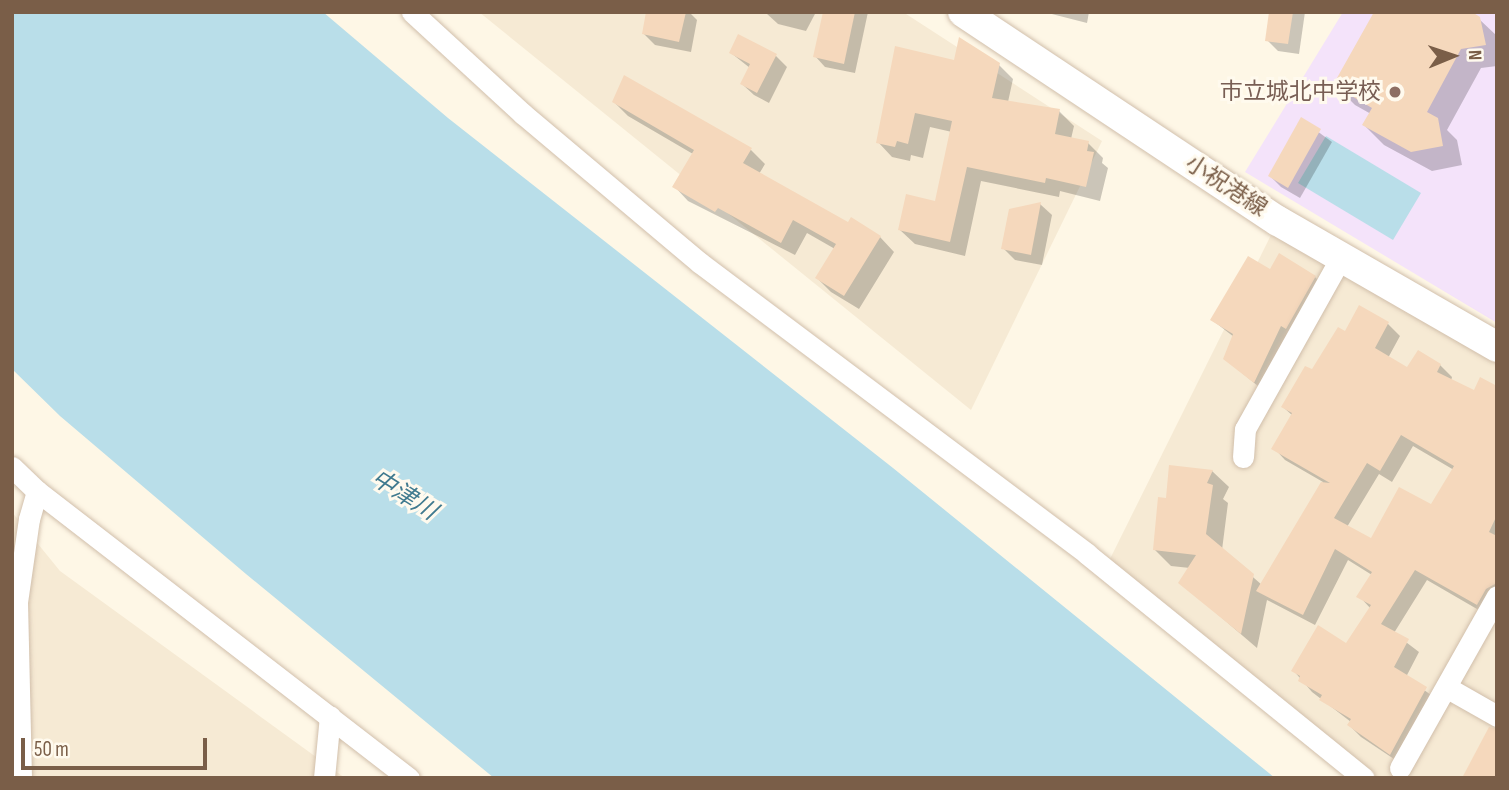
<!DOCTYPE html>
<html>
<head>
<meta charset="utf-8">
<style>
	body { margin:0 }
	#map { position:relative; width:1509px; height:790px; overflow:hidden; background:#fef7e6; font-family:"Sofia Sans Condensed","Noto Sans JP",sans-serif }
	div>[style] { position:absolute }
	.residential>* { inset:0; background:#f6ead4 }
	.education>* { inset:0; background:#f4e3fa }
	.water>* { inset:0; background:#b9dee9 }
	.shadow>* { inset:0; background:#0003 }
	.building>* { inset:0; background:#f5d8bc }
	.roads { filter:drop-shadow(0 0 2px #d1bfab) drop-shadow(0 0 2px #d1bfab) }
	.minor>* { height:21px; margin:-10.5px; padding:0 10.5px; transform-origin:10.5px; border-radius:10.5px; background:#fff }
	.secondary>* { height:30px; margin:-15px; padding:0 15px; transform-origin:15px; border-radius:15px; background:#fff }
	.dots>* { width:19px; height:19px; translate:-50% -50%; box-sizing:border-box; border:4px solid #fffaee; border-radius:50% }
	span { translate:-50% -50%; white-space:nowrap; text-align:center; line-height:1.15; -webkit-text-stroke:6px #fffaee; paint-order:stroke }
	.education-label { font-size:23px; color:#785e54 }
	.right { translate:-100% -50%; text-align:right }
	.street-label { font-size:23px; color:#7a5e48 }
	.water-label { font-size:24px; color:#407a8f; font-style:italic }
	.frame { position:absolute; inset:0; border:14px solid #7a5e48; pointer-events:none }
	.north { position:absolute; left:1418px; top:21px; width:70px; height:70px; -webkit-text-stroke:5px #fffaee; paint-order:stroke; rotate:88deg; font-size:19px; font-weight:700; line-height:28px; text-align:center; color:#7a5e48 }
	.north::after { content:''; display:block; margin:auto; width:24px; height:32px; background:#7a5e48; clip-path:polygon(50% 0,100% 100%,50% 72%,0 100%) }
	.scale { position:absolute; left:21px; top:738px; width:186px; height:32px; box-sizing:border-box; border:4px solid #7a5e48; border-top:0; padding-left:9px; font-size:21px; line-height:24px; white-space:nowrap; color:#7a5e48; -webkit-text-stroke:5px #fffaee; paint-order:stroke }
</style>
</head>
<body>
<div id="map">
	<div class="residential">
		<div style="clip-path:polygon(479px 12px,903px 12px,1102px 141px,971px 410px)"></div>
		<div style="clip-path:polygon(1278px 221px,1497px 354px,1497px 778px,1358px 778px,1103px 573px)"></div>
		<div style="clip-path:polygon(12px 512px,60px 571px,345px 778px,12px 778px)"></div>
	</div>
	<div class="education">
		<div style="clip-path:polygon(1343px 12px,1497px 12px,1497px 323px,1245px 172px)"></div>
	</div>
	<div class="water">
		<div style="clip-path:polygon(12px 12px,323px 12px,448px 118px,893px 468px,1275px 778px,494px 778px,246px 574px,60px 416px,12px 369px)"></div>
		<div style="clip-path:polygon(1326px 136px,1421px 193px,1393px 240px,1298px 183px)"></div>
	</div>
	<div class="shadow">
		<div style="clip-path:polygon(655px 12px,689px 12px,697px 20px,691px 52px,655px 45px,644px 34px)"></div>
		<div style="clip-path:polygon(816px 12px,806px 31px,778px 24px,766px 13px)"></div>
		<div style="clip-path:polygon(824px 12px,868px 12px,855px 73px,825px 67px,815px 56px)"></div>
		<div style="clip-path:polygon(1044px 12px,1089px 12px,1087px 23px)"></div>
		<div style="clip-path:polygon(1271px 12px,1305px 12px,1299px 54px,1278px 51px,1267px 40px)"></div>
		<div style="clip-path:polygon(1479px 19px,1497px 36px,1497px 66px,1481px 68px,1447px 130px,1457px 140px,1462px 165px,1432px 171px,1384px 145px,1364px 125px,1371px 114px,1355px 105px,1335px 85px)"></div>
		<div style="clip-path:polygon(745px 40px,776px 56px,787px 67px,769px 103px,754px 95px,742px 84px,750px 68px,731px 53px)"></div>
		<div style="clip-path:polygon(956px 62px,998px 64px,1013px 79px,1008px 102px,1059px 111px,1074px 126px,1071px 139px,1088px 143px,1103px 158px,1102px 163px,1108px 168px,1100px 201px,1060px 191px,1059px 197px,981px 181px,965px 256px,915px 244px,900px 230px,936px 203px,952px 132px,930px 127px,923px 158px,911px 155px,910px 161px,892px 157px,878px 142px)"></div>
		<div style="clip-path:polygon(614px 102px,751px 150px,765px 164px,759px 174px,849px 224px,880px 237px,894px 252px,859px 309px,831px 292px,817px 278px,835px 249px,807px 233px,795px 255px,688px 201px,674px 186px,693px 154px,628px 116px)"></div>
		<div style="clip-path:polygon(1302px 120px,1332px 142px,1300px 198px,1281px 187px,1270px 176px)"></div>
		<div style="clip-path:polygon(1040px 204px,1052px 215px,1042px 265px,1015px 260px,1003px 248px)"></div>
		<div style="clip-path:polygon(1315px 277px,1325px 287px,1264px 391px,1225px 359px,1234px 337px,1212px 320px)"></div>
		<div style="clip-path:polygon(evenodd,1360px 308px,1388px 324px,1400px 336px,1388px 358px,1407px 370px,1418px 352px,1440px 365px,1452px 377px,1451px 381px,1475px 392px,1497px 388px,1497px 606px,1489px 616px,1427px 580px,1394px 633px,1419px 652px,1406px 677px,1438px 700px,1403px 765px,1361px 737px,1349px 725px,1351px 722px,1312px 692px,1293px 670px,1347px 646px,1371px 609px,1359px 596px,1372px 575px,1348px 560px,1315px 625px,1267px 600px,1257px 648px,1180px 582px,1190px 568px,1171px 566px,1154px 549px,1167px 500px,1170px 467px,1212px 471px,1229px 487px,1223px 499px,1228px 503px,1222px 550px,1262px 585px,1323px 482px,1285px 460px,1274px 448px,1293px 416px,1283px 407px,1345px 333px,1360px 308px,1413px 446px,1454px 470px,1432px 506px,1372px 540px,1347px 527px,1379px 474px,1392px 482px,1413px 446px)"></div>
	</div>
	<div class="building">
		<div style="clip-path:polygon(646px 12px,686px 12px,679px 42px,642px 34px)"></div>
		<div style="clip-path:polygon(823px 12px,855px 12px,844px 64px,813px 57px)"></div>
		<div style="clip-path:polygon(1269px 12px,1293px 12px,1288px 44px,1265px 41px)"></div>
		<div style="clip-path:polygon(1374px 12px,1472px 12px,1480px 17px,1486px 45px,1461px 49px,1427px 112px,1438px 118px,1443px 146px,1411px 152px,1362px 125px,1372px 108px,1333px 85px)"></div>
		<div style="clip-path:polygon(738px 34px,777px 54px,757px 93px,740px 84px,750px 64px,729px 53px)"></div>
		<div style="clip-path:polygon(959px 37px,1000px 63px,992px 98px,1060px 109px,1055px 134px,1089px 141px,1087px 151px,1094px 152px,1086px 187px,1046px 178px,1045px 183px,967px 167px,950px 242px,898px 230px,906px 194px,935px 201px,952px 121px,915px 113px,908px 144px,897px 141px,895px 147px,876px 143px,895px 46px,954px 60px)"></div>
		<div style="clip-path:polygon(624px 75px,752px 148px,743px 163px,848px 222px,851px 217px,881px 236px,844px 296px,815px 278px,836px 244px,793px 220px,781px 243px,718px 208px,715px 212px,672px 187px,694px 150px,612px 102px)"></div>
		<div style="clip-path:polygon(1301px 117px,1321px 129px,1288px 188px,1268px 176px)"></div>
		<div style="clip-path:polygon(1041px 202px,1031px 255px,1001px 249px,1009px 209px)"></div>
		<div style="clip-path:polygon(1279px 253px,1316px 276px,1286px 329px,1281px 326px,1254px 383px,1223px 359px,1233px 334px,1210px 320px,1248px 256px,1270px 269px)"></div>
		<div style="clip-path:polygon(evenodd,1359px 305px,1389px 322px,1375px 348px,1407px 367px,1418px 350px,1441px 364px,1437px 372px,1474px 390px,1480px 377px,1497px 386px,1497px 515px,1489px 532px,1497px 536px,1497px 583px,1486px 589px,1477px 605px,1415px 570px,1381px 624px,1409px 639px,1394px 667px,1427px 687px,1390px 755px,1347px 725px,1351px 719px,1319px 700px,1322px 695px,1298px 681px,1300px 676px,1291px 671px,1318px 625px,1346px 643px,1371px 605px,1356px 597px,1372px 572px,1335px 549px,1303px 615px,1256px 591px,1321px 482px,1330px 483px,1271px 449px,1292px 413px,1281px 407px,1305px 366px,1312px 369px,1338px 327px,1345px 331px,1359px 305px,1401px 435px,1454px 466px,1431px 504px,1399px 487px,1371px 538px,1334px 518px,1367px 463px,1380px 471px,1401px 435px)"></div>
		<div style="clip-path:polygon(1169px 465px,1213px 470px,1207px 483px,1213px 485px,1206px 534px,1254px 574px,1241px 634px,1178px 583px,1196px 555px,1153px 550px,1158px 497px,1166px 498px)"></div>
		<div style="clip-path:polygon(1489px 727px,1497px 729px,1497px 778px,1462px 778px)"></div>
	</div>
	<div class="roads">
		<div class="minor">
			<div style="left:412px;top:12px;width:151px;rotate:42.6deg"></div>
			<div style="left:523px;top:114px;width:231px;rotate:40.1deg"></div>
			<div style="left:700px;top:263px;width:484px;rotate:36.9deg"></div>
			<div style="left:1087px;top:554px;width:356px;rotate:39deg"></div>
			<div style="left:1243px;top:457px;width:28px;rotate:-86deg"></div>
			<div style="left:1245px;top:429px;width:197px;rotate:-60.8deg"></div>
			<div style="left:12px;top:467px;width:35px;rotate:44deg"></div>
			<div style="left:37px;top:491px;width:470px;rotate:37.7deg"></div>
			<div style="left:1446px;top:687px;width:59px;rotate:29.6deg"></div>
			<div style="left:1400px;top:768px;width:197px;rotate:-60.6deg"></div>
			<div style="left:21px;top:778px;width:176px;rotate:-91.3deg"></div>
			<div style="left:17px;top:602px;width:84px;rotate:-81.8deg"></div>
			<div style="left:29px;top:519px;width:29px;rotate:-74deg"></div>
			<div style="left:324px;top:778px;width:62px;rotate:-84.5deg"></div>
		</div>
		<div class="secondary">
			<div style="left:963px;top:12px;width:378px;rotate:33.6deg"></div>
			<div style="left:1278px;top:221px;width:253px;rotate:29.9deg"></div>
		</div>
	</div>
	<div class="dots">
		<div style="left:1395px;top:92px;background:#8d6e63"></div>
	</div>
	<div class="education-label">
		<span class="right" style="left:1381px;top:92px">市立城北中学校</span>
	</div>
	<div class="street-label">
		<span style="left:1226px;top:186px;rotate:33deg">小祝港線</span>
	</div>
	<div class="water-label">
		<span style="left:404px;top:495px;rotate:32deg">中津川</span>
	</div>
	<div class="frame"></div>
	<div class="north">N</div>
	<div class="scale">50 m</div>
</div>
</body>
</html>
